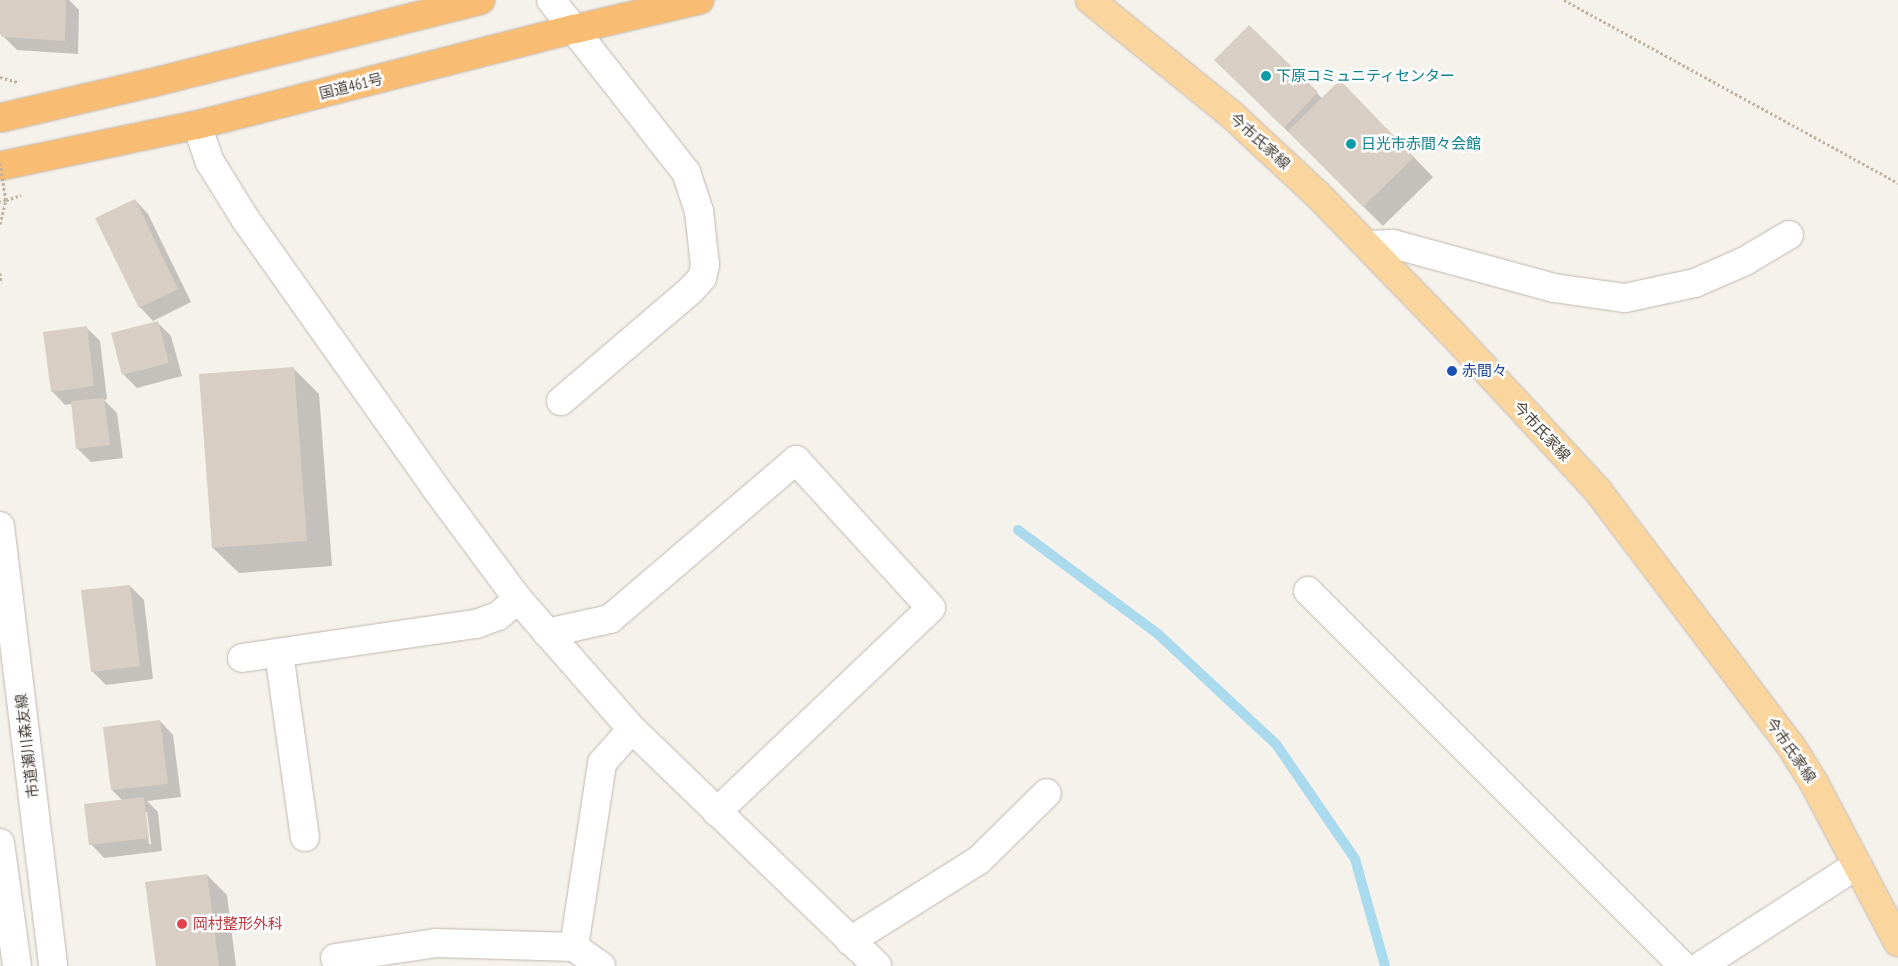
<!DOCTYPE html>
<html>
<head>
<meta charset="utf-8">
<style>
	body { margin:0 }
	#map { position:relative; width:1898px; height:966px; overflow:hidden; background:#f5f1eb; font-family:"PT Sans Narrow","Noto Sans JP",sans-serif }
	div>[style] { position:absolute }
	.shadow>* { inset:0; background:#0003 }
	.stream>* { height:10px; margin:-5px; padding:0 5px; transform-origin:5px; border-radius:5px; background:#aadaee }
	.building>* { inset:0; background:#d9cec3 }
	.path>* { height:3px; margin-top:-1.5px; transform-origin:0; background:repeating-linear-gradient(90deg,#c1b29f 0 2.5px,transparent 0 5px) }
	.roads { filter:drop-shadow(0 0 1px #c0b7ad) drop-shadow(0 0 1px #c0b7ad) }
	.minor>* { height:28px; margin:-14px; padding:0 14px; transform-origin:14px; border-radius:14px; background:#fff }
	.major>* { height:28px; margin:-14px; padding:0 14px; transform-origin:14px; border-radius:14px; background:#fad69e }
	.highway>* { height:28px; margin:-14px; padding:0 14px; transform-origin:14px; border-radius:14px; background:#f8bd72 }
	.path-bridge>* { height:3px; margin-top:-1.5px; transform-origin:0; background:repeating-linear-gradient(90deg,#c1b29f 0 2.5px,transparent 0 5px) }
	.dots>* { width:14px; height:14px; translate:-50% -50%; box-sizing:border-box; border:2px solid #fff; border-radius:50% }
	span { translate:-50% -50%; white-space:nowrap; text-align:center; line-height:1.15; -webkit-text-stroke:5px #fff; paint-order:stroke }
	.culture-label { font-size:15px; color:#0d838f }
	.left { translate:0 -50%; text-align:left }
	.street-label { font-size:15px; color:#494139 }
	.transit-label { font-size:15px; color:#164399 }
	.health-label { font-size:15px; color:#be3a42 }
</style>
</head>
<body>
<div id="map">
	<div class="shadow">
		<div style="clip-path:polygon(0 0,69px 0,79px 10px,78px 54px,17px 50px,0 33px)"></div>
		<div style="clip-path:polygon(1249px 26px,1323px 99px,1360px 102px,1433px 177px,1383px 226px,1236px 80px)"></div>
		<div style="clip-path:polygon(135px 200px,148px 214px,191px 302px,153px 321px,140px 307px)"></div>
		<div style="clip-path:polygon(157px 322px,171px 336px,182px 376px,137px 388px,123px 374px)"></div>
		<div style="clip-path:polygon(87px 328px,100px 341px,107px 399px,104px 400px,117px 413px,123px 458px,91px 462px,77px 448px,72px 404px,65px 405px,52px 391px)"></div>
		<div style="clip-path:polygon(293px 368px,319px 394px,332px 566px,239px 573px,213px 548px)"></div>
		<div style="clip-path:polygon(130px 586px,144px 600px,153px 679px,106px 685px,92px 671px)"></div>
		<div style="clip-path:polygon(evenodd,160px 721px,173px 735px,181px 797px,147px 801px,158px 812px,162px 851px,104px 858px,91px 844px,123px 801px,112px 790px,160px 721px,145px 812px,147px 812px,151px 844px,149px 844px,145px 812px)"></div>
		<div style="clip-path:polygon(207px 875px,227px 895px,236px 966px,157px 966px)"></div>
	</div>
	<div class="stream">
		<div style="left:1018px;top:530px;width:174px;rotate:36.6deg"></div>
		<div style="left:1158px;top:634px;width:161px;rotate:43deg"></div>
		<div style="left:1276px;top:744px;width:140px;rotate:55.5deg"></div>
		<div style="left:1355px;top:859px;width:111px;rotate:74.3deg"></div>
	</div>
	<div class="building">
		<div style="clip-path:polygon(0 0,66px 0,65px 41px,2px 37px,0 34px)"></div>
		<div style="clip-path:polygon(1249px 25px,1318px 92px,1284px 128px,1214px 60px)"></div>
		<div style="clip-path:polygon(1340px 80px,1414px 157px,1363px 207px,1288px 131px)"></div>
		<div style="clip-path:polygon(135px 199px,178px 289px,139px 308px,95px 218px)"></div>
		<div style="clip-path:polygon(158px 321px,169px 363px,122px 375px,111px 333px)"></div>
		<div style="clip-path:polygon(87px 326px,94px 386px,51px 392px,43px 332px)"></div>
		<div style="clip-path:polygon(294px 367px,307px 541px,212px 548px,199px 374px)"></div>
		<div style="clip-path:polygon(104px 398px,110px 445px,76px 449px,71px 401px)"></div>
		<div style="clip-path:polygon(130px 585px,140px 666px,91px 672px,81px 590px)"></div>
		<div style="clip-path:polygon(160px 720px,168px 784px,111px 790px,103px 727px)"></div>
		<div style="clip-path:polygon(144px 797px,149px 838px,89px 845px,84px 804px)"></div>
		<div style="clip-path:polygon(207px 874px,219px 966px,156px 966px,145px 882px)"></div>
	</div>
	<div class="path">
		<div style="left:1564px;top:0;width:381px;rotate:28.7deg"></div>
		<div style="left:0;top:77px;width:18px;rotate:16deg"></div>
		<div style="left:0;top:224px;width:25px;rotate:-76deg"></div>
		<div style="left:6px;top:200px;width:16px;rotate:-18deg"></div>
		<div style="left:0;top:273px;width:10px;rotate:84deg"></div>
	</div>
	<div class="roads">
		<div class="minor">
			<div style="left:551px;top:0;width:219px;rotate:51.9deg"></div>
			<div style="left:686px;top:172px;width:41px;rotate:71.6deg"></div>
			<div style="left:699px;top:211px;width:54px;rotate:83.7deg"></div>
			<div style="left:705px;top:265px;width:13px;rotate:103deg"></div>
			<div style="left:702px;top:278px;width:16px;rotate:133deg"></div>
			<div style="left:691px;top:290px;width:171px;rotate:139.5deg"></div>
			<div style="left:197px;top:125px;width:39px;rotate:71deg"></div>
			<div style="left:210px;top:162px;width:68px;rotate:58.2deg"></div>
			<div style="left:246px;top:220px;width:326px;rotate:54.7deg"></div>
			<div style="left:434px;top:486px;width:141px;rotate:53.4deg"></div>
			<div style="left:518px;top:599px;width:173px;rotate:48.8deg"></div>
			<div style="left:632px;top:729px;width:341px;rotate:44deg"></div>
			<div style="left:1367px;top:245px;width:26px;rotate:-2deg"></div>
			<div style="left:1393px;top:244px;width:167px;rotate:15.3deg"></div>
			<div style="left:1554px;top:288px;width:72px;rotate:8deg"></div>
			<div style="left:1625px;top:298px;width:72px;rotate:-12.1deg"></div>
			<div style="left:1695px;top:283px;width:55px;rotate:-23.7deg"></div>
			<div style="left:1745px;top:261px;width:51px;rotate:-30.6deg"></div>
			<div style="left:0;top:526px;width:443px;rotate:83.1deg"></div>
			<div style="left:1308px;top:591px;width:530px;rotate:45deg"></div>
			<div style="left:547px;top:633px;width:65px;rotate:-12.5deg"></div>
			<div style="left:610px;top:619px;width:245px;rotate:-40.5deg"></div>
			<div style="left:796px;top:460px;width:200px;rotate:47.6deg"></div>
			<div style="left:931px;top:608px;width:296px;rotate:136.4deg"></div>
			<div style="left:279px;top:653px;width:186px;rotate:82deg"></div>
			<div style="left:242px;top:658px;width:236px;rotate:-8.3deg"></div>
			<div style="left:476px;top:624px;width:23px;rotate:-20deg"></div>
			<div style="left:498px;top:616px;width:26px;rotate:-40deg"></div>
			<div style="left:0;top:843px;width:124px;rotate:82.1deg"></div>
			<div style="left:850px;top:941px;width:152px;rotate:-32.1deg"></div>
			<div style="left:979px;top:860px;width:95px;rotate:-44.6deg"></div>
			<div style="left:574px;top:947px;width:186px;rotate:-81.3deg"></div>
			<div style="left:602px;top:763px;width:45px;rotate:-48.6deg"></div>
			<div style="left:335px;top:958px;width:102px;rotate:-8.4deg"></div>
			<div style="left:436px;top:943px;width:138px;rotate:1.7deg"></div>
			<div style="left:574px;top:947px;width:33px;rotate:35deg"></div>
			<div style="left:1701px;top:966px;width:186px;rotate:-32.9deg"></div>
		</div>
		<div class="major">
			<div style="left:1090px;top:0;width:184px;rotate:39deg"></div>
			<div style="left:1233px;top:116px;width:117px;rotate:42.9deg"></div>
			<div style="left:1319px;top:196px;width:190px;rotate:45.9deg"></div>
			<div style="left:1451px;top:332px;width:217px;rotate:47.2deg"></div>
			<div style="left:1598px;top:491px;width:320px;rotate:52.9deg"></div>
			<div style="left:1791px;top:746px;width:44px;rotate:58.1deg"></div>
			<div style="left:1814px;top:783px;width:180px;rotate:62.2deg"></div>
		</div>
		<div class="highway">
			<div style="left:0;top:118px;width:155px;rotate:-13.1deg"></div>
			<div style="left:151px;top:83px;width:340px;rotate:-14.1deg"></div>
			<div style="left:0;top:166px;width:201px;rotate:-11.8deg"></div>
			<div style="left:197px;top:125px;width:390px;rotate:-14.3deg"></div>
			<div style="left:575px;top:29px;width:128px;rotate:-13.1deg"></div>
		</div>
	</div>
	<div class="path-bridge">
		<div style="left:0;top:163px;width:37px;rotate:81deg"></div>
		<div style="left:6px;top:200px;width:6px;rotate:162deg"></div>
	</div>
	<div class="dots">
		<div style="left:1266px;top:76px;background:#0f9aa8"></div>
		<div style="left:1351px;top:144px;background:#0f9aa8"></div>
		<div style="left:1452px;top:371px;background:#1a4fb4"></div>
		<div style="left:182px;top:924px;background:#e0444e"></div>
	</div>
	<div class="culture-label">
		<span class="left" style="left:1276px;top:76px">下原コミュニティセンター</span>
		<span class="left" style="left:1361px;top:144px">日光市赤間々会館</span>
	</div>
	<div class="street-label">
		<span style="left:351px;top:86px;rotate:-14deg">国道461号</span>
		<span style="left:1260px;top:141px;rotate:42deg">今市氏家線</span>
		<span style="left:1542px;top:431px;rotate:47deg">今市氏家線</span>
		<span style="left:27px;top:746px;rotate:-97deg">市道瀬川森友線</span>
		<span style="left:1791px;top:750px;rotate:55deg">今市氏家線</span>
	</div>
	<div class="transit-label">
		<span class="left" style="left:1462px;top:371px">赤間々</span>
	</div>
	<div class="health-label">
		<span class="left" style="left:193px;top:924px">岡村整形外科</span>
	</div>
</div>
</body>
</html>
